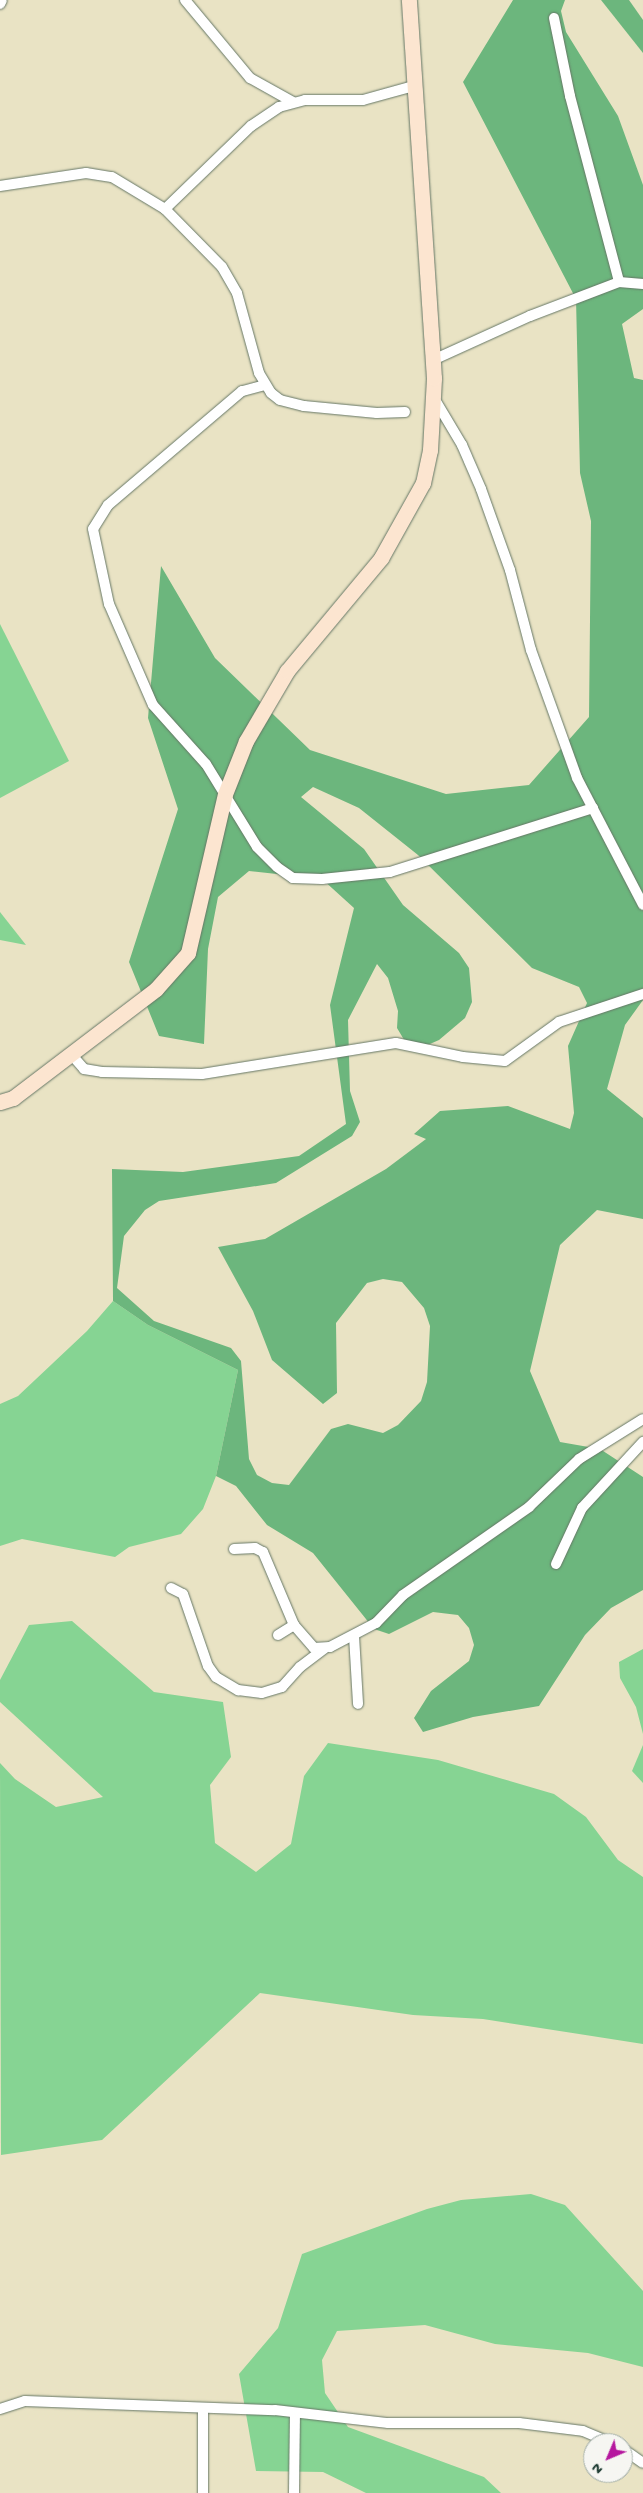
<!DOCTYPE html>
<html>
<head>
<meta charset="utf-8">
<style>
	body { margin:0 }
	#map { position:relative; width:643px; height:2493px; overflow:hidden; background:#e9e3c4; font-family:"Gochi Hand",sans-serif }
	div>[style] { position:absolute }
	.green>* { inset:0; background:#86d493 }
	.forest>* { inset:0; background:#6cb67d }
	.roads { filter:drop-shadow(0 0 1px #676) drop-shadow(0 0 1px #676) }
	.street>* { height:10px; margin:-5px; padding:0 5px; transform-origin:5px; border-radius:5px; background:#fff }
	.secondary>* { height:15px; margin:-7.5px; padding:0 7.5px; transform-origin:7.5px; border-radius:7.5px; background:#fce5d0 }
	span { translate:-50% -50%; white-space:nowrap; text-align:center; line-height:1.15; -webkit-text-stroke:5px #f6f6f2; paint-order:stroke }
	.north { position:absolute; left:583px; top:2433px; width:50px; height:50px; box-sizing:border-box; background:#f6f6f2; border:1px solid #a0aca6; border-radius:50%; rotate:225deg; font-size:14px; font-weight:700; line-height:20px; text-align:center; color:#1f3d34 }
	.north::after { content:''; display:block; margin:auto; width:18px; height:22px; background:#b5179e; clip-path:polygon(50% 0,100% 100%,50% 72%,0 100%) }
</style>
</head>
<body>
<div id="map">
	<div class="green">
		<div style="clip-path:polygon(0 624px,69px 761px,0 798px)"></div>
		<div style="clip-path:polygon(0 912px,26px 945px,0 940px)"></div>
		<div style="clip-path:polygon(113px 1301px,148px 1325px,238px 1370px,216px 1476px,203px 1509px,181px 1534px,129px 1547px,115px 1557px,22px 1539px,0 1546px,0 1404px,18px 1396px,87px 1331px)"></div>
		<div style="clip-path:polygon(72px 1621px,154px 1692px,223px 1702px,231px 1757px,210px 1785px,215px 1843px,256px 1872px,291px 1844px,304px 1776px,328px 1743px,438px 1760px,554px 1794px,586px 1817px,618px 1860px,643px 1877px,643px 2044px,483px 2019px,413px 2015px,260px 1993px,102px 2140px,1px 2155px,0 1763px,15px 1779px,56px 1807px,103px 1797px,0 1702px,0 1680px,29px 1625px)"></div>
		<div style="clip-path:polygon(643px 1649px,643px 1734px,636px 1707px,620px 1678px,619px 1662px)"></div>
		<div style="clip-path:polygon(643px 1745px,643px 1783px,632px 1771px)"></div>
		<div style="clip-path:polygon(531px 2194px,565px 2205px,643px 2291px,643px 2367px,588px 2353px,495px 2344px,425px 2325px,337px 2331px,322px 2360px,325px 2393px,348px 2427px,484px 2477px,501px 2493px,366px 2493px,323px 2472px,256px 2471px,239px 2374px,278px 2328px,302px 2254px,427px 2209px,461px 2200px)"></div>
	</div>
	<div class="forest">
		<div style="clip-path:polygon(evenodd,513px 0,565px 0,561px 11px,566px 32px,618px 116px,643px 185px,643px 309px,622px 324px,634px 378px,643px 380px,643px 1000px,625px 1025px,607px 1089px,643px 1118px,643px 1219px,597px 1210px,560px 1245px,530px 1371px,560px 1442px,600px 1449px,643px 1477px,643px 1590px,611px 1608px,585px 1635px,539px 1706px,473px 1717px,423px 1732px,414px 1718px,431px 1691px,469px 1661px,474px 1645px,469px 1628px,458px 1615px,433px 1612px,389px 1634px,374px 1629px,313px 1553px,267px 1525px,236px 1486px,216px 1476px,238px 1370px,148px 1325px,113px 1301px,112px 1169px,183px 1172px,299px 1156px,346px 1124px,330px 1005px,354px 908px,322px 879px,249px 871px,218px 897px,208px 949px,204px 1044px,159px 1036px,129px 962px,178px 809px,148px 718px,161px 566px,215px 658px,310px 750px,446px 794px,529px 785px,589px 717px,591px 521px,580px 473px,576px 299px,463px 82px,513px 0,313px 787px,359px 808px,418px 855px,532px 968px,579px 987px,587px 1003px,568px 1046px,574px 1113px,570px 1129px,508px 1106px,440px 1111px,414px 1134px,426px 1139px,386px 1169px,265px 1239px,218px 1247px,253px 1311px,272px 1360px,323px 1404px,337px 1393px,336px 1323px,367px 1283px,383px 1279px,402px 1282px,424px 1308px,430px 1326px,427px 1382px,421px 1401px,398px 1425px,383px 1433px,348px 1424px,331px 1429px,289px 1485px,272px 1483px,257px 1475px,249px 1459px,241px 1361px,231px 1348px,154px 1321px,117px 1288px,124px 1236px,145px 1210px,159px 1201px,276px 1183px,352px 1136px,360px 1122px,350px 1091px,348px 1020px,377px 964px,388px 978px,398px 1011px,397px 1028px,406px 1043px,423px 1047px,439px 1040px,465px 1018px,472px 1002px,469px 968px,459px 953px,403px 905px,364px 849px,301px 797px,313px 787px)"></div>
		<div style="clip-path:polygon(601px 0,629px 0,643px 20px,643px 53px)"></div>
	</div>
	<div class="roads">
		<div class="street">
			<div style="left:185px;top:0;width:102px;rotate:50.2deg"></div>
			<div style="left:250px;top:78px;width:49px;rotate:29.2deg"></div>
			<div style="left:0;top:4px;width:4px;rotate:-63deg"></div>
			<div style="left:554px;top:18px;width:80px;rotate:78.4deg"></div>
			<div style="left:570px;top:96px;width:192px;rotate:75.2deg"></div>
			<div style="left:0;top:186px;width:87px;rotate:-8.6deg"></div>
			<div style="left:86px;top:173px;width:26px;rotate:9deg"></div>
			<div style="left:112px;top:177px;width:62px;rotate:31.1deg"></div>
			<div style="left:165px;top:209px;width:81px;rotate:45.5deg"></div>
			<div style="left:222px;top:267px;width:30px;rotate:60deg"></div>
			<div style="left:237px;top:293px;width:83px;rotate:74.6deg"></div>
			<div style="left:259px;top:373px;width:23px;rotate:59deg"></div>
			<div style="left:271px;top:393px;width:11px;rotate:38deg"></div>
			<div style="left:280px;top:400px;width:25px;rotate:14deg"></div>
			<div style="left:304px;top:406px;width:73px;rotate:5.5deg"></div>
			<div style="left:377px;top:413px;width:28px;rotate:-2deg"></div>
			<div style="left:165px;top:209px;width:120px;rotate:-44deg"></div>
			<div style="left:251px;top:126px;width:34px;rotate:-34deg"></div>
			<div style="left:279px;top:107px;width:27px;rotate:-15deg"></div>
			<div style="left:305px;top:100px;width:58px"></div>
			<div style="left:363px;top:100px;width:53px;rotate:-15.4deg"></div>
			<div style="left:433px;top:360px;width:107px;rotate:-24.4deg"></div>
			<div style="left:530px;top:316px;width:95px;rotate:-20.9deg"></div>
			<div style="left:619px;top:282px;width:24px;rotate:5deg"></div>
			<div style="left:265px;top:385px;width:24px;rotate:165deg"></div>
			<div style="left:242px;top:391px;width:176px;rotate:139.6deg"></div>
			<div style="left:108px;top:505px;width:28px;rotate:122deg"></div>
			<div style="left:93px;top:529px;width:77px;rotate:78deg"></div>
			<div style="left:109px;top:604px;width:110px;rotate:66.5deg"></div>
			<div style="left:153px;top:705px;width:79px;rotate:48.1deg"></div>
			<div style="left:206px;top:764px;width:97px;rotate:58.4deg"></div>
			<div style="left:257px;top:847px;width:28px;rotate:45deg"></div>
			<div style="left:277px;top:867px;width:19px;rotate:35deg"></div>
			<div style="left:293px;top:878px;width:29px;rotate:2deg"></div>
			<div style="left:322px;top:879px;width:68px;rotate:-5.9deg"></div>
			<div style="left:390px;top:872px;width:213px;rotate:-17.5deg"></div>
			<div style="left:434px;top:398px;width:55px;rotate:59.2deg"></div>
			<div style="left:462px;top:445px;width:48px;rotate:66.6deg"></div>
			<div style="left:481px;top:489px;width:86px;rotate:70.3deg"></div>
			<div style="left:510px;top:570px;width:83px;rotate:75.3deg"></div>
			<div style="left:531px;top:650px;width:136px;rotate:70.2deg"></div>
			<div style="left:577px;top:778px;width:143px;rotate:62.5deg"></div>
			<div style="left:71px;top:1054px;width:20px;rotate:49deg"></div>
			<div style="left:84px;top:1069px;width:18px;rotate:9deg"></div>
			<div style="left:102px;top:1072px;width:100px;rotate:1.1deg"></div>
			<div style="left:202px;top:1074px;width:196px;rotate:-9.1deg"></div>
			<div style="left:396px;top:1043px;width:68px;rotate:11.8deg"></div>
			<div style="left:463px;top:1057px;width:42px;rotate:5.4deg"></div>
			<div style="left:505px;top:1061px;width:67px;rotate:-35.8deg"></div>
			<div style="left:559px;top:1022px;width:89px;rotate:-18.4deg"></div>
			<div style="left:234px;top:1549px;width:21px;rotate:-3deg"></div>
			<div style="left:255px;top:1548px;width:9px;rotate:27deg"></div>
			<div style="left:263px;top:1552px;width:79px;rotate:67deg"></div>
			<div style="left:294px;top:1625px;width:30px;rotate:49deg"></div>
			<div style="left:314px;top:1648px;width:16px;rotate:-4deg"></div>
			<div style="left:330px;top:1647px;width:52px;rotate:-27.6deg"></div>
			<div style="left:376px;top:1623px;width:39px;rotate:-46deg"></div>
			<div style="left:403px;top:1595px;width:154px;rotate:-34.9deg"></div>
			<div style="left:529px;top:1507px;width:69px;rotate:-43.8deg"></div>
			<div style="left:579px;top:1459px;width:75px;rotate:-32deg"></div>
			<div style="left:556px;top:1564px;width:62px;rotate:-65.1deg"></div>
			<div style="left:582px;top:1508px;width:90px;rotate:-47.3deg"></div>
			<div style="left:171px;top:1588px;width:13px;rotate:27deg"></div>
			<div style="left:183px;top:1594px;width:76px;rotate:70.9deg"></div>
			<div style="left:208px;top:1666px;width:14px;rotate:54deg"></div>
			<div style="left:216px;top:1677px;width:26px;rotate:31deg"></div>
			<div style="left:238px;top:1690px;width:24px;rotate:7deg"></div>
			<div style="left:262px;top:1693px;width:21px;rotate:-17deg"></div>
			<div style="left:282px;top:1687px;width:27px;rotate:-48deg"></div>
			<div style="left:300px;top:1667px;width:31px;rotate:-37deg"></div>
			<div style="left:278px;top:1635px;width:19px;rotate:-32deg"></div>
			<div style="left:354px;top:1636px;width:68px;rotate:86.6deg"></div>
			<div style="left:203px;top:2408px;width:85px;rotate:90deg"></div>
			<div style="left:0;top:2409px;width:26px;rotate:-18deg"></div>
			<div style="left:25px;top:2401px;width:250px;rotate:2.1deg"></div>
			<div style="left:275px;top:2410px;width:114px;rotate:6.6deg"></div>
			<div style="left:388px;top:2423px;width:131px"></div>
			<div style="left:519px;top:2423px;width:64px;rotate:7.1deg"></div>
			<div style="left:583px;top:2431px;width:30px;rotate:23deg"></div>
			<div style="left:623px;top:2449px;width:24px;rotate:35deg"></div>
			<div style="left:294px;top:2493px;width:80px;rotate:-89.3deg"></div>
		</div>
		<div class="secondary">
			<div style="left:0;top:1102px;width:14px;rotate:-17deg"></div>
			<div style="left:13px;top:1098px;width:180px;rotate:-37.3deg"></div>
			<div style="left:156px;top:989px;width:48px;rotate:-48.4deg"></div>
			<div style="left:188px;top:953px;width:163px;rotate:-76.9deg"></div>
			<div style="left:225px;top:794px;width:57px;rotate:-68.4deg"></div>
			<div style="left:246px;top:741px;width:81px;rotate:-59.6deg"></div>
			<div style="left:287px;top:671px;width:147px;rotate:-50.2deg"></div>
			<div style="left:381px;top:558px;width:86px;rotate:-60.8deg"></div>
			<div style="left:423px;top:483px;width:34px;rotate:-78deg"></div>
			<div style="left:430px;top:450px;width:72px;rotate:-86.8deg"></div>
			<div style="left:434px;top:378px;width:379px;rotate:-93.8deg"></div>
		</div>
	</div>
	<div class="north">N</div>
</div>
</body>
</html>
